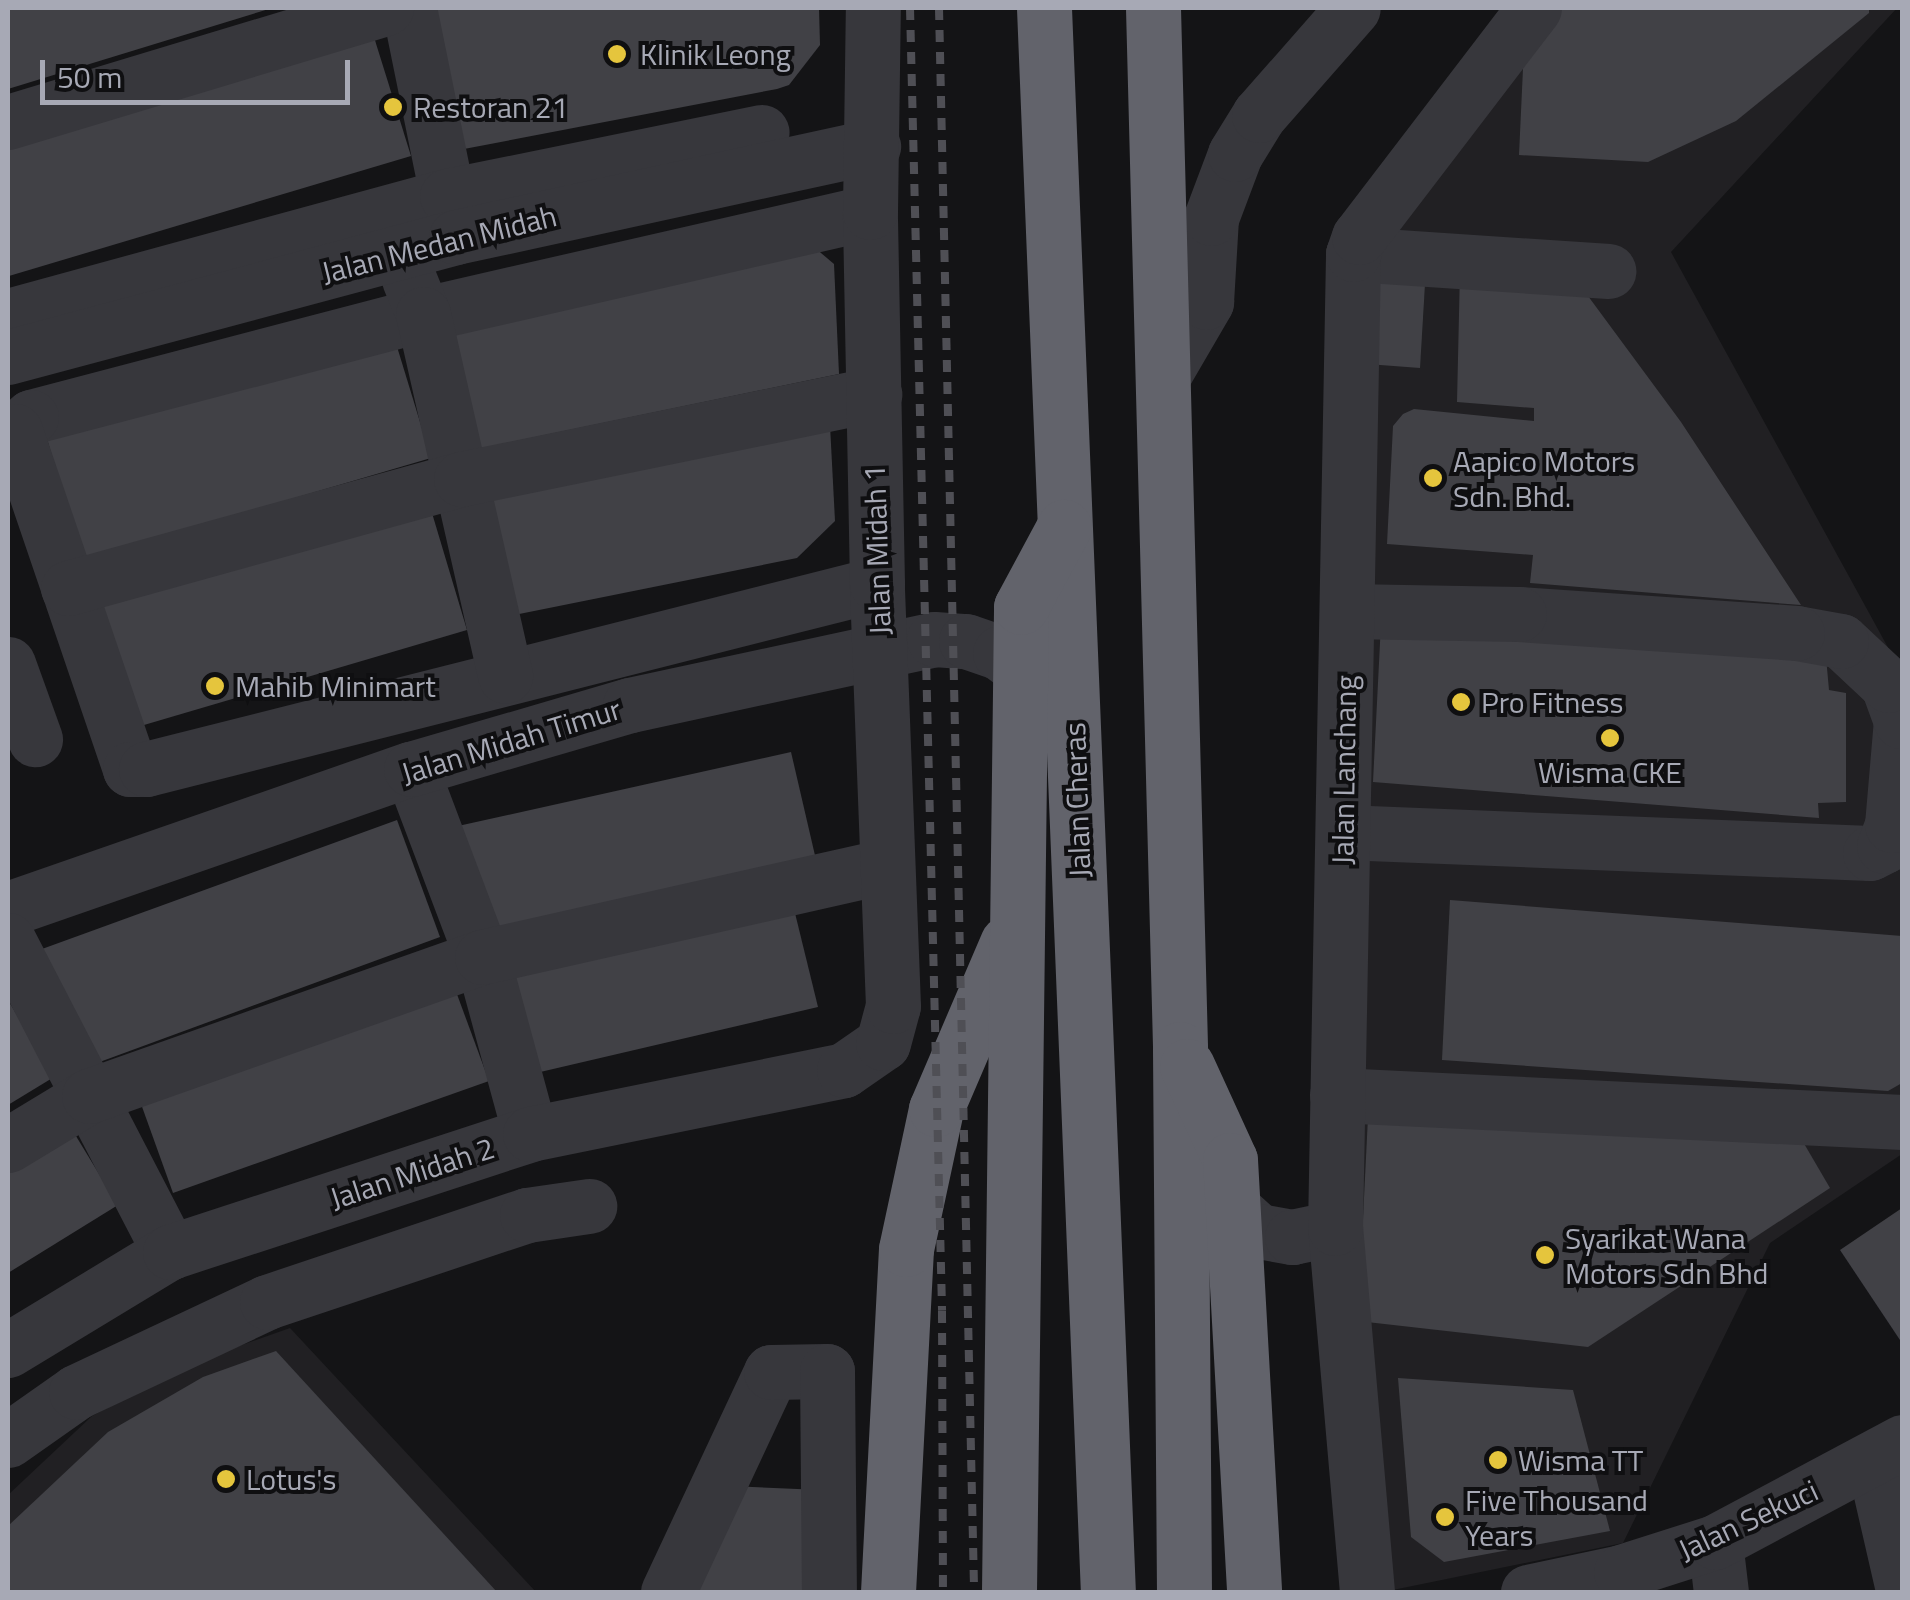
<!DOCTYPE html>
<html>
<head>
<meta charset="utf-8">
<style>
	body { margin:0 }
	#map { position:relative; width:1910px; height:1600px; overflow:hidden; background:#141416; font-family:"Titillium Web",sans-serif }
	div>[style] { position:absolute }
	.built>* { inset:0; background:#212023 }
	.building>* { inset:0; background:#414146 }
	.minor>* { height:55px; margin:-27.5px; padding:0 27.5px; transform-origin:27.5px; border-radius:27.5px; background:#37373c }
	.highway>* { height:55px; margin:-27.5px; padding:0 27.5px; transform-origin:27.5px; border-radius:27.5px; background:#62636b }
	.rail>* { height:8px; margin-top:-4px; transform-origin:0; background:repeating-linear-gradient(90deg,#4f4f55 0 12px,transparent 0 22px) }
	.dots>* { width:28px; height:28px; translate:-50% -50%; box-sizing:border-box; border:5px solid #0f0f11; border-radius:50% }
	span { translate:-50% -50%; white-space:nowrap; text-align:center; line-height:1.15; -webkit-text-stroke:8px #0f0f11; paint-order:stroke }
	.poi-label { font-size:30px; color:#a7a9b5 }
	.left { translate:0 -50%; text-align:left }
	.street-label { font-size:30px; color:#a7a9b5 }
	.frame { position:absolute; inset:0; border:10px solid #a7a9b5; pointer-events:none }
	.scale { position:absolute; left:40px; top:60px; width:310px; height:45px; box-sizing:border-box; border:5px solid #a7a9b5; border-top:0; padding-left:12px; font-size:30px; line-height:35px; white-space:nowrap; color:#a7a9b5; -webkit-text-stroke:8px #0f0f11; paint-order:stroke }
</style>
</head>
<body>
<div id="map">
	<div class="built">
		<div style="clip-path:polygon(1551px 8px,1897px 8px,1671px 252px,1902px 673px,1902px 1154px,1770px 1243px,1623px 1543px,1383px 1592px,1352px 1239px,1373px 243px)"></div>
		<div style="clip-path:polygon(290px 1328px,536px 1592px,8px 1592px,8px 1495px,92px 1416px,196px 1361px)"></div>
	</div>
	<div class="building">
		<div style="clip-path:polygon(8px 8px,272px 8px,8px 89px)"></div>
		<div style="clip-path:polygon(421px 8px,819px 8px,820px 45px,789px 85px,777px 89px,443px 153px)"></div>
		<div style="clip-path:polygon(1556px 8px,1869px 8px,1869px 13px,1736px 121px,1648px 162px,1519px 155px,1524px 47px)"></div>
		<div style="clip-path:polygon(369px 21px,411px 156px,9px 276px,8px 130px)"></div>
		<div style="clip-path:polygon(801px 236px,834px 264px,839px 374px,463px 452px,433px 314px)"></div>
		<div style="clip-path:polygon(1373px 264px,1426px 267px,1420px 368px,1367px 364px)"></div>
		<div style="clip-path:polygon(1460px 270px,1574px 277px,1681px 422px,1801px 605px,1530px 583px,1533px 555px,1387px 544px,1393px 426px,1403px 414px,1414px 409px,1534px 421px,1534px 408px,1457px 402px)"></div>
		<div style="clip-path:polygon(391px 327px,431px 458px,83px 560px,44px 429px)"></div>
		<div style="clip-path:polygon(829px 406px,835px 521px,797px 558px,499px 618px,471px 482px)"></div>
		<div style="clip-path:polygon(426px 493px,467px 630px,127px 730px,86px 594px)"></div>
		<div style="clip-path:polygon(1381px 623px,1826px 657px,1829px 690px,1846px 693px,1846px 802px,1818px 803px,1819px 818px,1373px 782px)"></div>
		<div style="clip-path:polygon(791px 752px,817px 864px,484px 938px,458px 826px)"></div>
		<div style="clip-path:polygon(397px 820px,440px 937px,86px 1067px,42px 949px)"></div>
		<div style="clip-path:polygon(1450px 900px,1902px 936px,1902px 1083px,1888px 1091px,1442px 1060px)"></div>
		<div style="clip-path:polygon(794px 909px,818px 1007px,536px 1073px,512px 974px)"></div>
		<div style="clip-path:polygon(451px 978px,489px 1081px,173px 1193px,136px 1090px)"></div>
		<div style="clip-path:polygon(8px 1000px,54px 1077px,8px 1105px)"></div>
		<div style="clip-path:polygon(1368px 1117px,1799px 1135px,1830px 1188px,1588px 1347px,1358px 1321px)"></div>
		<div style="clip-path:polygon(68px 1123px,118px 1205px,8px 1273px,8px 1160px)"></div>
		<div style="clip-path:polygon(1902px 1208px,1902px 1343px,1840px 1250px)"></div>
		<div style="clip-path:polygon(276px 1351px,497px 1592px,8px 1592px,8px 1526px,108px 1432px,203px 1377px)"></div>
		<div style="clip-path:polygon(1398px 1378px,1573px 1390px,1610px 1531px,1444px 1562px,1411px 1537px)"></div>
		<div style="clip-path:polygon(730px 1486px,821px 1490px,820px 1592px,682px 1592px)"></div>
	</div>
	<div class="minor">
		<div style="left:409px;top:8px;width:226px;rotate:78.5deg"></div>
		<div style="left:8px;top:122px;width:395px;rotate:-16.8deg"></div>
		<div style="left:870px;top:212px;width:458px;rotate:167.1deg"></div>
		<div style="left:423px;top:314px;width:405px;rotate:165.3deg"></div>
		<div style="left:31px;top:417px;width:21px;rotate:139deg"></div>
		<div style="left:15px;top:431px;width:357px;rotate:71.2deg"></div>
		<div style="left:130px;top:769px;width:16px"></div>
		<div style="left:146px;top:769px;width:754px;rotate:-14.2deg"></div>
		<div style="left:1353px;top:254px;width:256px;rotate:3.8deg"></div>
		<div style="left:409px;top:279px;width:38px;rotate:68deg"></div>
		<div style="left:423px;top:314px;width:371px;rotate:77.2deg"></div>
		<div style="left:8px;top:316px;width:455px;rotate:-15.3deg"></div>
		<div style="left:447px;top:196px;width:321px;rotate:-11.5deg"></div>
		<div style="left:8px;top:357px;width:464px;rotate:-15deg"></div>
		<div style="left:456px;top:237px;width:427px;rotate:-12.3deg"></div>
		<div style="left:1163px;top:376px;width:86px;rotate:-59.8deg"></div>
		<div style="left:1206px;top:302px;width:84px;rotate:-86.6deg"></div>
		<div style="left:1211px;top:218px;width:68px;rotate:-69.4deg"></div>
		<div style="left:1235px;top:154px;width:46px;rotate:-58.4deg"></div>
		<div style="left:1259px;top:115px;width:142px;rotate:-48.7deg"></div>
		<div style="left:68px;top:588px;width:408px;rotate:-15.5deg"></div>
		<div style="left:461px;top:479px;width:422px;rotate:-11.6deg"></div>
		<div style="left:8px;top:664px;width:80px;rotate:70.2deg"></div>
		<div style="left:411px;top:769px;width:201px;rotate:69.3deg"></div>
		<div style="left:482px;top:957px;width:183px;rotate:74.8deg"></div>
		<div style="left:1343px;top:832px;width:527px;rotate:2.28deg"></div>
		<div style="left:1870px;top:853px;width:16px;rotate:-27deg"></div>
		<div style="left:1884px;top:846px;width:22px;rotate:-69deg"></div>
		<div style="left:1892px;top:825px;width:104px;rotate:-85.1deg"></div>
		<div style="left:1901px;top:721px;width:38px;rotate:-110deg"></div>
		<div style="left:1888px;top:685px;width:64px;rotate:-136.9deg"></div>
		<div style="left:1841px;top:641px;width:45px;rotate:-169.7deg"></div>
		<div style="left:1797px;top:633px;width:279px;rotate:-176.1deg"></div>
		<div style="left:1519px;top:614px;width:172px;rotate:-179deg"></div>
		<div style="left:8px;top:909px;width:427px;rotate:-19.2deg"></div>
		<div style="left:411px;top:769px;width:228px;rotate:-16.3deg"></div>
		<div style="left:630px;top:705px;width:311px;rotate:-12.2deg"></div>
		<div style="left:934px;top:639px;width:32px;rotate:4deg"></div>
		<div style="left:966px;top:641px;width:36px;rotate:19deg"></div>
		<div style="left:1000px;top:653px;width:26px;rotate:37deg"></div>
		<div style="left:8px;top:940px;width:352px;rotate:62.6deg"></div>
		<div style="left:1337px;top:1095px;width:566px;rotate:2.74deg"></div>
		<div style="left:8px;top:1145px;width:95px;rotate:-31.2deg"></div>
		<div style="left:89px;top:1096px;width:417px;rotate:-19.5deg"></div>
		<div style="left:482px;top:957px;width:414px;rotate:-12.7deg"></div>
		<div style="left:1236px;top:1211px;width:30px;rotate:42deg"></div>
		<div style="left:1258px;top:1231px;width:35px;rotate:10deg"></div>
		<div style="left:1292px;top:1237px;width:44px;rotate:-11.8deg"></div>
		<div style="left:8px;top:1350px;width:189px;rotate:-31.2deg"></div>
		<div style="left:170px;top:1252px;width:379px;rotate:-18.1deg"></div>
		<div style="left:530px;top:1134px;width:320px;rotate:-11.5deg"></div>
		<div style="left:844px;top:1070px;width:47px;rotate:-34.7deg"></div>
		<div style="left:883px;top:1043px;width:38px;rotate:-75deg"></div>
		<div style="left:893px;top:1006px;width:422px;rotate:-92.2deg"></div>
		<div style="left:877px;top:584px;width:372px;rotate:-91.1deg"></div>
		<div style="left:870px;top:212px;width:204px;rotate:-89.2deg"></div>
		<div style="left:8px;top:1440px;width:83px;rotate:-35.2deg"></div>
		<div style="left:76px;top:1392px;width:211px;rotate:-25.2deg"></div>
		<div style="left:267px;top:1302px;width:274px;rotate:-18.5deg"></div>
		<div style="left:527px;top:1215px;width:63px;rotate:-8.3deg"></div>
		<div style="left:1873px;top:1459px;width:130px;rotate:77.1deg"></div>
		<div style="left:1715px;top:1542px;width:50px;rotate:83.2deg"></div>
		<div style="left:668px;top:1592px;width:243px;rotate:-64.9deg"></div>
		<div style="left:771px;top:1372px;width:56px;rotate:-1deg"></div>
		<div style="left:827px;top:1371px;width:221px;rotate:89.5deg"></div>
		<div style="left:1367px;top:1592px;width:365px;rotate:-95deg"></div>
		<div style="left:1335px;top:1228px;width:974px;rotate:-88.94deg"></div>
		<div style="left:1353px;top:254px;width:18px;rotate:-71deg"></div>
		<div style="left:1359px;top:237px;width:288px;rotate:-52.6deg"></div>
		<div style="left:1528px;top:1592px;width:95px;rotate:-12.1deg"></div>
		<div style="left:1621px;top:1572px;width:99px;rotate:-17.7deg"></div>
		<div style="left:1715px;top:1542px;width:212px;rotate:-28.1deg"></div>
	</div>
	<div class="highway">
		<div style="left:1044px;top:8px;width:1585px;rotate:87.69deg"></div>
		<div style="left:1153px;top:8px;width:1041px;rotate:88.51deg"></div>
		<div style="left:1180px;top:1049px;width:543px;rotate:89.58deg"></div>
		<div style="left:1187px;top:1066px;width:103px;rotate:65.4deg"></div>
		<div style="left:1230px;top:1160px;width:433px;rotate:86.8deg"></div>
		<div style="left:888px;top:1592px;width:343px;rotate:-87deg"></div>
		<div style="left:906px;top:1249px;width:143px;rotate:-77.9deg"></div>
		<div style="left:936px;top:1109px;width:181px;rotate:-66.8deg"></div>
		<div style="left:1009px;top:1592px;width:985px;rotate:-89.3deg"></div>
		<div style="left:1021px;top:607px;width:91px;rotate:-61.7deg"></div>
	</div>
	<div class="rail">
		<div style="left:910px;top:8px;width:1303px;rotate:88.59deg"></div>
		<div style="left:942px;top:1311px;width:281px;rotate:89.8deg"></div>
		<div style="left:939px;top:8px;width:1584px;rotate:88.73deg"></div>
	</div>
	<div class="dots">
		<div style="left:617px;top:54px;background:#e5c53d"></div>
		<div style="left:393px;top:107px;background:#e5c53d"></div>
		<div style="left:1433px;top:478px;background:#e5c53d"></div>
		<div style="left:215px;top:686px;background:#e5c53d"></div>
		<div style="left:1461px;top:702px;background:#e5c53d"></div>
		<div style="left:1610px;top:738px;background:#e5c53d"></div>
		<div style="left:1545px;top:1255px;background:#e5c53d"></div>
		<div style="left:1498px;top:1460px;background:#e5c53d"></div>
		<div style="left:226px;top:1479px;background:#e5c53d"></div>
		<div style="left:1445px;top:1517px;background:#e5c53d"></div>
	</div>
	<div class="poi-label">
		<span class="left" style="left:640px;top:54px">Klinik Leong</span>
		<span class="left" style="left:413px;top:107px">Restoran 21</span>
		<span class="left" style="left:1453px;top:478px">Aapico Motors<br>Sdn. Bhd.</span>
		<span class="left" style="left:235px;top:686px">Mahib Minimart</span>
		<span class="left" style="left:1481px;top:702px">Pro Fitness</span>
		<span style="left:1610px;top:772px">Wisma CKE</span>
		<span class="left" style="left:1565px;top:1255px">Syarikat Wana<br>Motors Sdn Bhd</span>
		<span class="left" style="left:1518px;top:1460px">Wisma TT</span>
		<span class="left" style="left:246px;top:1479px">Lotus's</span>
		<span class="left" style="left:1465px;top:1517px">Five Thousand<br>Years</span>
	</div>
	<div class="street-label">
		<span style="left:439px;top:244px;rotate:-14deg">Jalan Medan Midah</span>
		<span style="left:877px;top:550px;rotate:-92deg">Jalan Midah 1</span>
		<span style="left:511px;top:741px;rotate:-17deg">Jalan Midah Timur</span>
		<span style="left:1344px;top:770px;rotate:-89deg">Jalan Lanchang</span>
		<span style="left:1077px;top:800px;rotate:-92deg">Jalan Cheras</span>
		<span style="left:412px;top:1173px;rotate:-18deg">Jalan Midah 2</span>
		<span style="left:1748px;top:1520px;rotate:-25deg">Jalan Sekuci</span>
	</div>
	<div class="frame"></div>
	<div class="scale">50 m</div>
</div>
</body>
</html>
